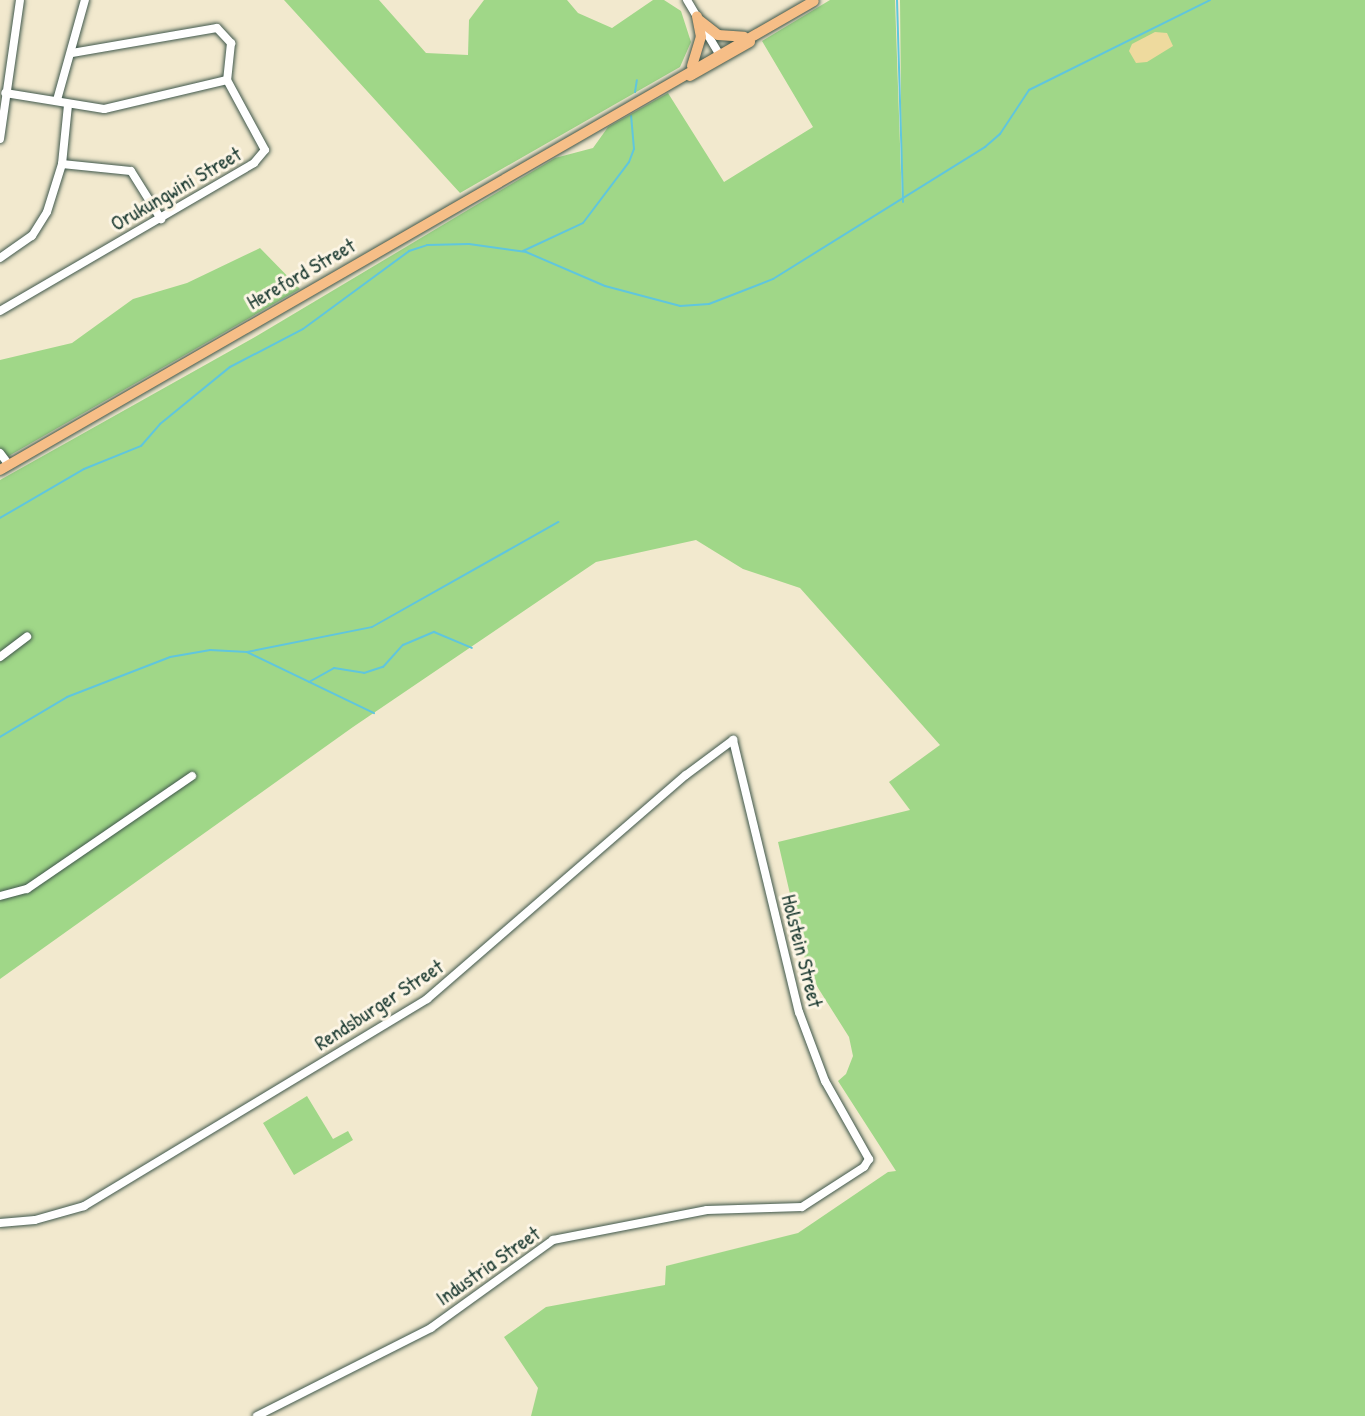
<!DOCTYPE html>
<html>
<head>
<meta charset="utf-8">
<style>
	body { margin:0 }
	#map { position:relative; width:1365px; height:1416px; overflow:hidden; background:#f2e9ce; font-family:"Patrick Hand",sans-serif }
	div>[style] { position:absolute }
	.green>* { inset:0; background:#a0d788 }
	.sand>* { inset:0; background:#eeda9e }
	.stream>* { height:2px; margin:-1px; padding:0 1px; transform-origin:1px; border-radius:1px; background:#60c6dd }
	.roads { filter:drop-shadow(0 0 2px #3f574b) drop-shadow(0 0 2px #3f574b) }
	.minor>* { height:8px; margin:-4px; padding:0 4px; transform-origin:4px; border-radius:4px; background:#fff }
	.major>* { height:10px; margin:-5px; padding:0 5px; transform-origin:5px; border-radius:5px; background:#f6be87 }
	span { translate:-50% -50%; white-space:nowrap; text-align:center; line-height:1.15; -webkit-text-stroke:6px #fcf5e5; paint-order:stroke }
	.street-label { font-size:21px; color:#1f3d34 }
</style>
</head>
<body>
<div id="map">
	<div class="green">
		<div style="clip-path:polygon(284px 0,379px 0,426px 53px,468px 55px,469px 20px,484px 0,567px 0,578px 13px,612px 28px,653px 0,664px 0,681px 11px,691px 42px,680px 67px,460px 193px)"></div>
		<div style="clip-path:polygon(830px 0,895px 0,902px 202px,900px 0,1365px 0,1365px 1416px,531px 1416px,538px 1388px,504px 1337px,546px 1307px,665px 1285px,666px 1266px,798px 1233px,888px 1172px,896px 1171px,838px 1081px,846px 1074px,853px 1056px,849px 1037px,808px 972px,778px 842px,910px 810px,889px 782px,940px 745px,800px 588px,743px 569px,696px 540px,596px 562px,353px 727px,0 979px,0 480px,255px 337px,555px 158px,593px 148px,608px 127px,668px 93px,724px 182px,813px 127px,762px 41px)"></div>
		<div style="clip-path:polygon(260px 248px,300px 289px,0 461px,0 360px,72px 343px,133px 299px,187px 283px)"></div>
		<div style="clip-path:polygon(307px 1096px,333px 1139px,348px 1131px,353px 1140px,294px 1175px,263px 1123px)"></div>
	</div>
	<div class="sand">
		<div style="clip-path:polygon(1155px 32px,1167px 33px,1173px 46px,1147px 62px,1136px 63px,1129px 51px,1132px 44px)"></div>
	</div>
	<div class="stream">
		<div style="left:897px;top:0;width:202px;rotate:88.3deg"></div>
		<div style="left:635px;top:92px;width:12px;rotate:-81deg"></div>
		<div style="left:523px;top:251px;width:66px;rotate:-25deg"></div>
		<div style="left:583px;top:223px;width:76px;rotate:-53deg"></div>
		<div style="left:629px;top:162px;width:14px;rotate:-69deg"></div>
		<div style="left:634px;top:149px;width:33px;rotate:-95deg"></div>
		<div style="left:0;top:518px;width:97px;rotate:-30.3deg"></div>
		<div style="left:84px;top:469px;width:61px;rotate:-22deg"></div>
		<div style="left:141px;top:446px;width:29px;rotate:-49deg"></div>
		<div style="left:160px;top:424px;width:90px;rotate:-39.2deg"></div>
		<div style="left:230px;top:367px;width:82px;rotate:-27.5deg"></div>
		<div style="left:303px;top:329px;width:132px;rotate:-36.3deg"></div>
		<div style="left:409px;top:251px;width:19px;rotate:-18deg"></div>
		<div style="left:427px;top:245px;width:42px;rotate:-1.4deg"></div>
		<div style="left:469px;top:244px;width:58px;rotate:8deg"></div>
		<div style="left:526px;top:252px;width:86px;rotate:23.3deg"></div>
		<div style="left:605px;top:286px;width:78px;rotate:14.9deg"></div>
		<div style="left:680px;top:306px;width:29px;rotate:-4deg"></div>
		<div style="left:709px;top:304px;width:69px;rotate:-21.3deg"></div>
		<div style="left:773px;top:279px;width:250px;rotate:-31.9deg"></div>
		<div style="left:985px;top:147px;width:20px;rotate:-41deg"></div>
		<div style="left:1000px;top:134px;width:53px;rotate:-56.6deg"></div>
		<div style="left:1029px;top:90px;width:202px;rotate:-26.4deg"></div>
		<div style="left:247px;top:652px;width:141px;rotate:25.7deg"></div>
		<div style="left:309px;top:682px;width:29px;rotate:-29deg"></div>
		<div style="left:334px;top:668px;width:30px;rotate:9deg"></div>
		<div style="left:364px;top:673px;width:20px;rotate:-18deg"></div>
		<div style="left:383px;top:667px;width:30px;rotate:-48deg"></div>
		<div style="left:403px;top:645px;width:34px;rotate:-23deg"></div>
		<div style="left:434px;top:632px;width:41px;rotate:22.8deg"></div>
		<div style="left:0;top:737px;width:78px;rotate:-30.8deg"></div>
		<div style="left:67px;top:697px;width:110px;rotate:-21.2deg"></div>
		<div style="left:170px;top:657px;width:41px;rotate:-9.9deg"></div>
		<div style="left:210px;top:650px;width:37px;rotate:3deg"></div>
		<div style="left:247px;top:652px;width:127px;rotate:-11.3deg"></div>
		<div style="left:372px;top:627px;width:214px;rotate:-29.4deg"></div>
	</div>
	<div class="roads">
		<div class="minor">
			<div style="left:687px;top:0;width:66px;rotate:59.2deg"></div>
			<div style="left:72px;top:53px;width:147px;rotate:-9.8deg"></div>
			<div style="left:217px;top:28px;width:21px;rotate:47deg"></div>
			<div style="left:231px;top:43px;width:37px;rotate:96deg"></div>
			<div style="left:57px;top:100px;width:104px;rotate:-74.4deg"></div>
			<div style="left:0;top:139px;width:140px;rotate:-81.8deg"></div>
			<div style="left:62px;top:164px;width:69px;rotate:5.8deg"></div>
			<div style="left:131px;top:171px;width:57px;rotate:58deg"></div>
			<div style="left:0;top:258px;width:39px;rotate:-35deg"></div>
			<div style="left:32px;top:236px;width:28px;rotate:-58deg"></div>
			<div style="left:47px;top:212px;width:50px;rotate:-72.6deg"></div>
			<div style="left:62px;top:164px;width:59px;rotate:-84.2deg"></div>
			<div style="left:0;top:311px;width:294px;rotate:-30.2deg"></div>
			<div style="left:254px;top:163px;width:17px;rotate:-50deg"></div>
			<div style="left:265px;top:150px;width:80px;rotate:-118.5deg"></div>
			<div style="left:227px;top:80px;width:126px;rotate:166.7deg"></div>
			<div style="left:104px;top:109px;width:100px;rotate:-170.8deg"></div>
			<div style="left:0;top:453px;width:15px;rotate:53deg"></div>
			<div style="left:0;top:657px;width:34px;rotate:-37deg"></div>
			<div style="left:0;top:896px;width:28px;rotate:-15deg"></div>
			<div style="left:27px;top:889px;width:200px;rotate:-34.4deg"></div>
			<div style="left:0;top:1223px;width:35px;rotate:-5deg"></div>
			<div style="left:35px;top:1220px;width:51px;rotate:-15.9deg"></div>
			<div style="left:84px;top:1206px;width:401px;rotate:-31.1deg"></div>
			<div style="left:427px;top:999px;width:342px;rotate:-40.9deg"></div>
			<div style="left:686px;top:775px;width:59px;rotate:-36.7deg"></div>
			<div style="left:733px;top:740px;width:280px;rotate:76.4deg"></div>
			<div style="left:799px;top:1012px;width:74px;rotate:69.4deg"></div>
			<div style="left:825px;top:1081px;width:90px;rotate:60.6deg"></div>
			<div style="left:869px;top:1159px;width:9px;rotate:122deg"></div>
			<div style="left:864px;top:1167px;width:74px;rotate:147.2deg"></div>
			<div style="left:802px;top:1207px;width:95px;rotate:178.2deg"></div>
			<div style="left:707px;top:1210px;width:157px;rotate:169deg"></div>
			<div style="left:553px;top:1240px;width:150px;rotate:144.2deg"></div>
			<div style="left:431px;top:1328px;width:195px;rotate:153.2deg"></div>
		</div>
		<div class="major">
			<div style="left:699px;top:20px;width:24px;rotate:38deg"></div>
			<div style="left:718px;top:35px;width:26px;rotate:4deg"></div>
			<div style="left:692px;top:66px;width:30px;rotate:-73deg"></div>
			<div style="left:701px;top:37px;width:21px;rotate:-101deg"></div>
			<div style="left:690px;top:76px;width:69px;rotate:-29.5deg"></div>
			<div style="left:0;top:470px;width:939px;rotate:-29.95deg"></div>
		</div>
	</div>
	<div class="street-label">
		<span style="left:176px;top:189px;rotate:-30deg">Orukungwini Street</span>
		<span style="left:301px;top:274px;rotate:-30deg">Hereford Street</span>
		<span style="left:802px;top:951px;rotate:76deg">Holstein Street</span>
		<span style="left:379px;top:1005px;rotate:-33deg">Rendsburger Street</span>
		<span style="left:488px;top:1266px;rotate:-35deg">Industria Street</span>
	</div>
</div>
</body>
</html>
